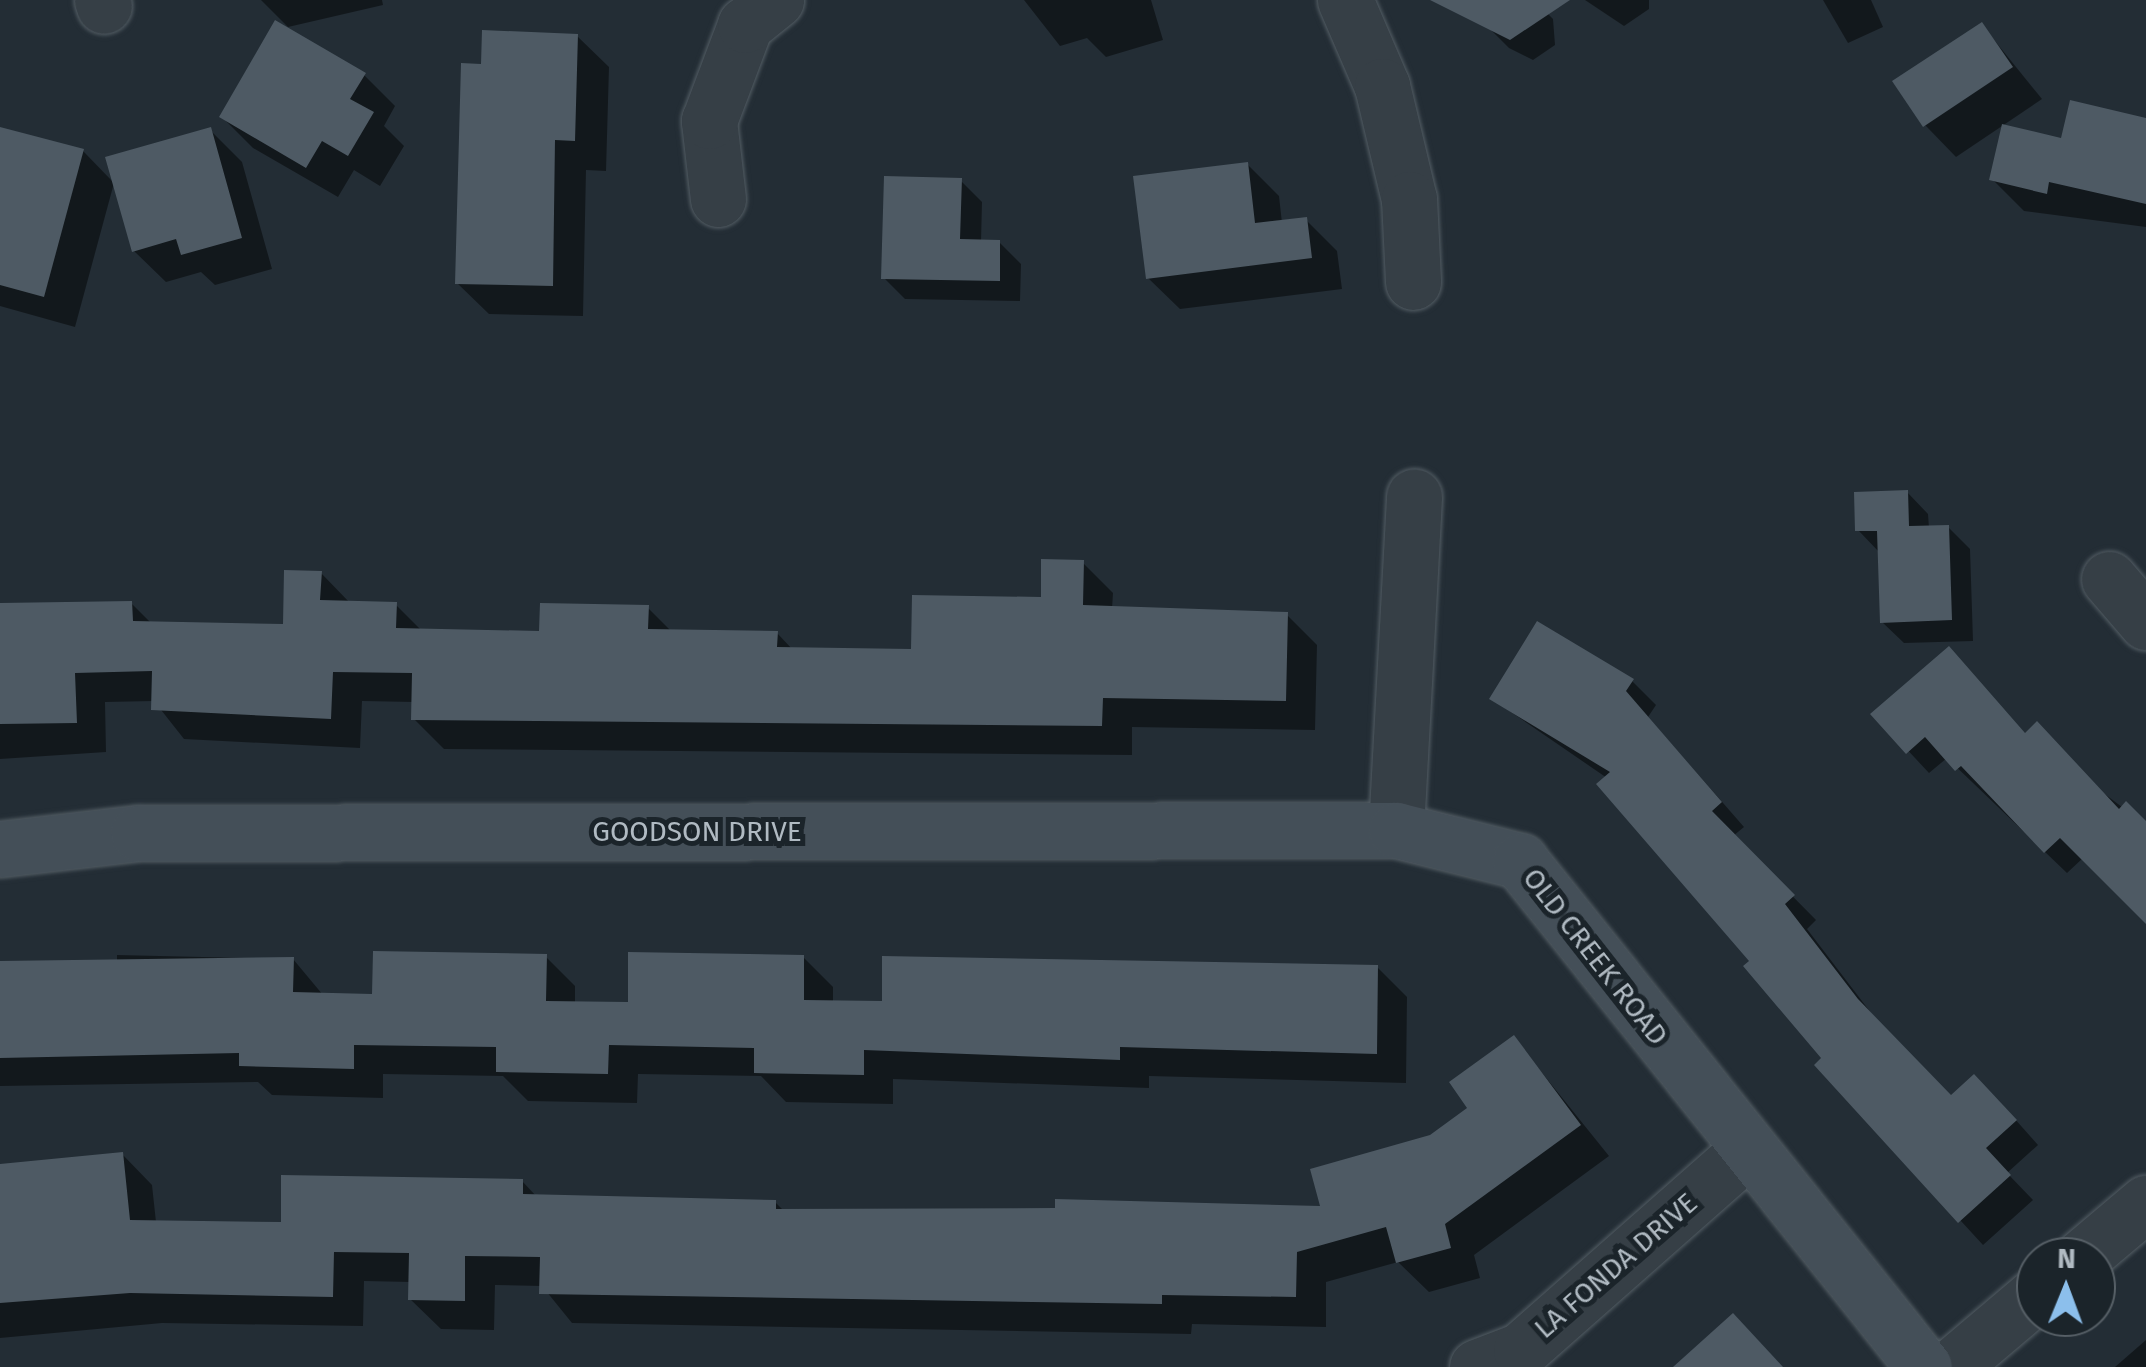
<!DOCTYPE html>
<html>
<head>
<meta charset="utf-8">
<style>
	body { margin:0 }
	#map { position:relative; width:2146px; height:1367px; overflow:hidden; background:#232d35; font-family:"Fira Sans",sans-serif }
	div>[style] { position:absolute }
	.shadow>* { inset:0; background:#0007 }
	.building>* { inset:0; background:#4e5a64 }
	.roads { filter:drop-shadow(0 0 2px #535d64) drop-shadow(0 0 2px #535d64) }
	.street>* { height:55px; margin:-27.5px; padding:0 27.5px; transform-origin:27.5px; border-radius:27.5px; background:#363f46 }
	.secondary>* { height:55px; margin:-27.5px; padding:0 27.5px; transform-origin:27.5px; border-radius:27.5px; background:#444f58 }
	span { translate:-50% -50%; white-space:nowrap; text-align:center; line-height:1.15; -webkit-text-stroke:10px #1b242a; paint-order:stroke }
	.street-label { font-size:28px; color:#b0bac2 }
	.north { position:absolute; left:2016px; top:1237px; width:100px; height:100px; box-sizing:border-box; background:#1b242a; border:2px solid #576067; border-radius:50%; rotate:1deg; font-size:28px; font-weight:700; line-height:40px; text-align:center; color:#b0bac2 }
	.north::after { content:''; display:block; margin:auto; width:35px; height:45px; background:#8cbfec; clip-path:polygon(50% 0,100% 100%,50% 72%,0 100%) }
</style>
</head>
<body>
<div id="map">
	<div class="shadow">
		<div style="clip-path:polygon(261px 0,382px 0,383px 5px,288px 27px)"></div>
		<div style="clip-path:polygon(1024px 0,1151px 0,1163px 40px,1106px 57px,1087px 38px,1060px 46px)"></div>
		<div style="clip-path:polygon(1480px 0,1534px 0,1553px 19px,1555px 45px,1533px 60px,1509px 48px,1487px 26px)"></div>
		<div style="clip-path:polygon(1585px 0,1649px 0,1649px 9px,1624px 26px)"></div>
		<div style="clip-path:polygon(1823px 0,1871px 0,1883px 27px,1848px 43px)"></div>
		<div style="clip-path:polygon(1982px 25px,2042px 99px,1956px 157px,1925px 125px)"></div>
		<div style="clip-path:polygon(577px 36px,609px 67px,606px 171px,586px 170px,583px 316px,489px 314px,457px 283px,483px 66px)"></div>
		<div style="clip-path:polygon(364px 75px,395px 106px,384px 126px,404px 146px,380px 186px,354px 170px,338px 197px,253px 148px,222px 117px)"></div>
		<div style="clip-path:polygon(2146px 120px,2146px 227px,2024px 211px,1992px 179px,2063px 141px)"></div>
		<div style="clip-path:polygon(0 129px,83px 151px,114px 183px,75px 327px,0 306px)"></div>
		<div style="clip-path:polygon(210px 130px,242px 162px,272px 269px,215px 285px,201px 272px,166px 282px,134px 251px)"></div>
		<div style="clip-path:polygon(1247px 164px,1279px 196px,1282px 223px,1306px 220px,1337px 251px,1342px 289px,1180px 309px,1148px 278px)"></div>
		<div style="clip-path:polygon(960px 180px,982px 202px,981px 242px,999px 242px,1021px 264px,1020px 301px,905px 299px,884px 278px)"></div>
		<div style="clip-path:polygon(1907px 492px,1928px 514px,1929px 528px,1948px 527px,1970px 549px,1973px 641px,1904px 643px,1882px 622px,1880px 553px,1858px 530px)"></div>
		<div style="clip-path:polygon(1082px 562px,1113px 593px,1112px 609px,1287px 615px,1317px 645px,1315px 730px,1132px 727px,1132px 755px,444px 749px,414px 719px,414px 702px,362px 701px,360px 748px,184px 739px,154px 701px,105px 702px,106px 752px,0 759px,0 627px,131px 603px,152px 624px,285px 626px,321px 573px,351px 604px,396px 605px,422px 631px,542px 633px,648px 608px,671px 631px,777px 633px,793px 650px,914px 652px,1043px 600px)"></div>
		<div style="clip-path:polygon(1632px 681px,1656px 705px,1648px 717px,1744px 827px,1733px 836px,1816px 920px,1807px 929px,1881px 1026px,1951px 1098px,1998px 1100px,2038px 1145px,2007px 1173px,2033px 1200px,1983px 1245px,1818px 1065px,1824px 1058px,1753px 961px,1607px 778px,1492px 699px)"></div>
		<div style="clip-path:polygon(1874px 714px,2026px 735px,2146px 825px,2146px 923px,2083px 858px,2067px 873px,1947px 758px,1929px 773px)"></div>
		<div style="clip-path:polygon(117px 955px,293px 959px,323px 995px,374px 996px,545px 956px,575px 986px,575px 1004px,630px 1005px,803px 957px,833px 987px,833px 1003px,884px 1004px,1377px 967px,1407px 997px,1406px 1083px,1149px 1076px,1149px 1088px,893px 1079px,893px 1104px,786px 1102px,761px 1076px,638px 1074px,637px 1103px,528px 1101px,503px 1076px,383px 1074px,383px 1098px,272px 1095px,258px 1082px,0 1086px,0 963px,117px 965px)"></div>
		<div style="clip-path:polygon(1514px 1038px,1609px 1156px,1474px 1255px,1480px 1278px,1429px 1292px,1398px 1262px,1326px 1282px,1326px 1327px,1192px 1324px,1191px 1334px,572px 1323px,542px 1286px,495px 1285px,494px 1330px,441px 1329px,410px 1299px,411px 1282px,364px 1281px,363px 1326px,162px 1323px,0 1338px,0 1194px,122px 1154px,152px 1185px,156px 1222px,283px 1225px,522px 1181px,537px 1197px,775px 1202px,785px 1212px,1324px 1209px,1471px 1108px)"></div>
		<div style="clip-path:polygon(2146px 1340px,2146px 1367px,2115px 1367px)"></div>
	</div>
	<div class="building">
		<div style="clip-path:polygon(1430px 0,1570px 0,1510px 40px)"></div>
		<div style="clip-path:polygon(275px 20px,366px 73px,350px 99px,374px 112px,348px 156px,322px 141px,306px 168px,219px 117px)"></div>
		<div style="clip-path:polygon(1982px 22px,2013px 67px,1923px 127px,1892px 81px)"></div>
		<div style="clip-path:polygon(482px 30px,578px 34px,575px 141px,555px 140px,553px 286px,455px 284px,461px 63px,481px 64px)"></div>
		<div style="clip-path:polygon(2070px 100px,2146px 118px,2146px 204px,2049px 182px,2047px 194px,1989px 180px,2002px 124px,2061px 138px)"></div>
		<div style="clip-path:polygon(0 127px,84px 149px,44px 297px,0 285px)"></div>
		<div style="clip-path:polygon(211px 127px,242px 238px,181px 255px,176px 239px,132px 252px,105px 157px)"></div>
		<div style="clip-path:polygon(1248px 162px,1255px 223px,1307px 217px,1312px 258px,1146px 279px,1133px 176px)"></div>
		<div style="clip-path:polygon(884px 176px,962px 178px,960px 239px,1000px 240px,1000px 281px,881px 279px)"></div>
		<div style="clip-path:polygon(1908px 490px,1909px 526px,1949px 525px,1952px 620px,1880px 623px,1877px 531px,1855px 531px,1854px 492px)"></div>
		<div style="clip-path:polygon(1041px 559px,1084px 560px,1083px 605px,1288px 612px,1286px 701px,1103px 698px,1102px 726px,411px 720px,412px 673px,333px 672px,331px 719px,151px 710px,152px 671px,75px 673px,77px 723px,0 724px,0 603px,132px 601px,133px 621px,283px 624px,284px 570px,322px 571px,320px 600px,397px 602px,396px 628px,539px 631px,540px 603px,649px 605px,648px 629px,778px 631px,777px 647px,911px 649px,912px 595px,1041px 597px)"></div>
		<div style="clip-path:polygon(1537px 621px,1634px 679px,1626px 691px,1722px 802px,1712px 811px,1795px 895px,1785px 904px,1858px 999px,1951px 1095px,1974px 1074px,2017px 1120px,1986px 1148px,2011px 1175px,1958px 1223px,1814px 1065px,1821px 1058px,1743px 966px,1749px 961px,1596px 784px,1610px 772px,1489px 699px)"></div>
		<div style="clip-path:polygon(1949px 646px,2025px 733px,2037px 721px,2119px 809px,2126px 801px,2146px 821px,2146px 924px,2060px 838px,2044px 853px,1961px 766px,1955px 771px,1925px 737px,1906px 754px,1870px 714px)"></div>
		<div style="clip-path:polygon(373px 951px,547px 954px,546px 1001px,628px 1002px,628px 952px,804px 955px,804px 1000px,882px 1001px,882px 956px,1378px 965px,1377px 1054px,1120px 1047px,1120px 1060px,864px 1050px,864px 1075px,754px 1073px,754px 1048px,609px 1045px,608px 1074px,496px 1072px,496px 1047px,354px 1045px,354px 1069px,239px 1066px,239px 1053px,0 1058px,0 961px,294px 957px,293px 992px,372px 994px)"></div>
		<div style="clip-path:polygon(1514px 1035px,1581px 1125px,1445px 1224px,1451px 1248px,1396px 1263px,1386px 1227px,1297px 1252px,1296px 1297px,1162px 1295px,1162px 1304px,539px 1294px,540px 1257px,465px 1256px,465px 1301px,408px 1300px,409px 1253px,334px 1252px,333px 1297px,130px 1293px,0 1303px,0 1164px,123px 1152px,130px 1220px,281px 1222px,281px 1175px,523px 1179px,523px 1194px,776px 1200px,776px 1209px,1055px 1208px,1055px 1199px,1320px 1206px,1310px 1169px,1430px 1135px,1467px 1108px,1449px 1082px)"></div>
		<div style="clip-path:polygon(1733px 1313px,1783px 1367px,1673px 1367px)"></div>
	</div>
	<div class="roads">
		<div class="street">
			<div style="left:102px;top:0;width:6px;rotate:72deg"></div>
			<div style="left:1345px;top:0;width:94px;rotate:66.7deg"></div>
			<div style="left:1382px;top:86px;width:116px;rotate:76.6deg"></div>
			<div style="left:1409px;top:199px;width:83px;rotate:87.2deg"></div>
			<div style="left:718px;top:199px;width:79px;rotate:-96.6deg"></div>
			<div style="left:709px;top:121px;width:103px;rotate:-69.4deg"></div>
			<div style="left:745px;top:25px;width:40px;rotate:-39deg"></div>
			<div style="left:2109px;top:579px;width:57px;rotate:49.3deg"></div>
			<div style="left:1396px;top:830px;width:334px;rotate:-86.9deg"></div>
			<div style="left:2082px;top:1257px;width:84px;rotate:-40.2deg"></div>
			<div style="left:1477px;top:1367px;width:47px;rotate:-21.1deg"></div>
			<div style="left:1521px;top:1350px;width:301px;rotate:-41.4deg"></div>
			<div style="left:1951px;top:1367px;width:111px;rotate:-40.3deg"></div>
		</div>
		<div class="secondary">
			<div style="left:0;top:849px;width:139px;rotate:-6.6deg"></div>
			<div style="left:138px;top:833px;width:1258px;rotate:-0.14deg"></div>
			<div style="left:1396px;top:830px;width:128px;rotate:14deg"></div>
			<div style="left:1520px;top:861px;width:647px;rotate:51.4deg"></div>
		</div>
	</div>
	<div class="street-label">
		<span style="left:697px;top:832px">GOODSON DRIVE</span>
		<span style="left:1595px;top:957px;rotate:52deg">OLD CREEK ROAD</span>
		<span style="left:1616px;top:1266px;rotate:-41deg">LA FONDA DRIVE</span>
	</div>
	<div class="north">N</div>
</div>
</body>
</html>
